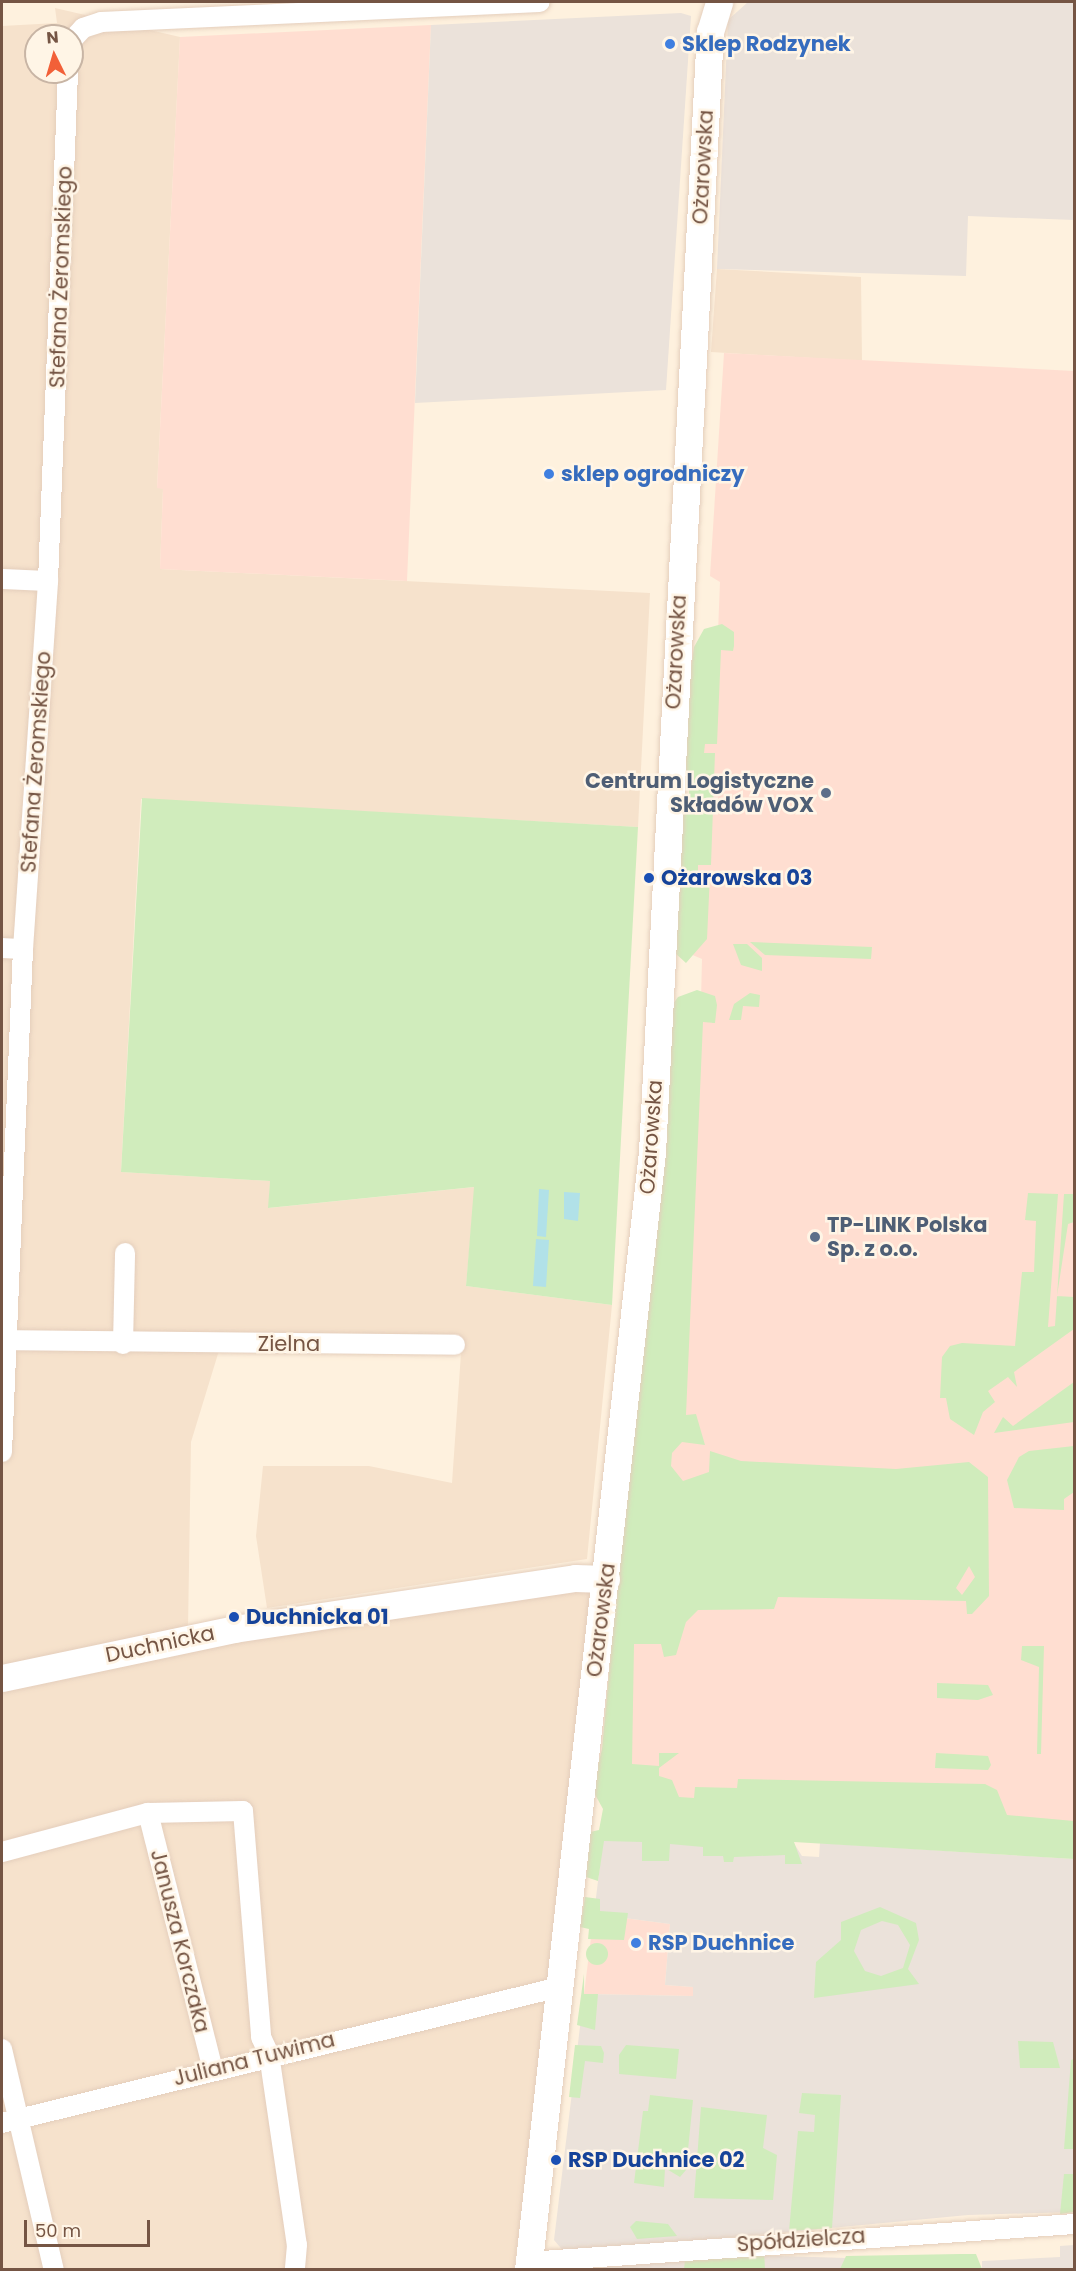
<!DOCTYPE html>
<html>
<head>
<meta charset="utf-8">
<style>
	body { margin:0 }
	#map { position:relative; width:1076px; height:2271px; overflow:hidden; background:#fef1de; font-family:Poppins,sans-serif }
	div>[style] { position:absolute }
	.residential>* { inset:0; background:#f6e2cc }
	.commercial>* { inset:0; background:#ffded1 }
	.industrial>* { inset:0; background:#ebe2da }
	.green>* { inset:0; background:#d0ecbc }
	.round { border-radius:50% }
	.water>* { inset:0; background:#b1e1e8 }
	.roads { filter:drop-shadow(0 0 2px #e4cebc) drop-shadow(0 0 2px #e4cebc) }
	.street>* { height:20px; margin:-10px; padding:0 10px; transform-origin:10px; border-radius:10px; background:#fff }
	.secondary>* { height:27px; margin:-13.5px; padding:0 13.5px; transform-origin:13.5px; border-radius:13.5px; background:#fff }
	.dots>* { width:16px; height:16px; translate:-50% -50%; box-sizing:border-box; border:3px solid #fff5e6; border-radius:50% }
	span { translate:-50% -50%; white-space:nowrap; text-align:center; line-height:1.15; -webkit-text-stroke:5px #fff5e6; paint-order:stroke }
	.shop-label { font-size:21px; color:#366cbe; font-weight:700 }
	.left { translate:0 -50%; text-align:left }
	.street-label { font-size:21px; color:#755544 }
	.service-label { font-size:21px; color:#4e5e75; font-weight:700 }
	.right { translate:-100% -50%; text-align:right }
	.transit-label { font-size:21px; color:#164399; font-weight:700 }
	.frame { position:absolute; inset:0; border:3px solid #755544; pointer-events:none }
	.north { position:absolute; left:24px; top:24px; width:60px; height:60px; box-sizing:border-box; background:#fff5e6; border:2px solid #c8b5a5; border-radius:50%; rotate:355deg; font-size:16px; font-weight:700; line-height:24px; text-align:center; color:#755544 }
	.north::after { content:''; display:block; margin:auto; width:21px; height:27px; background:#f26038; clip-path:polygon(50% 0,100% 100%,50% 72%,0 100%) }
	.scale { position:absolute; left:24px; top:2220px; width:126px; height:27px; box-sizing:border-box; border:3px solid #755544; border-top:0; padding-left:8px; font-size:18px; line-height:21px; white-space:nowrap; color:#755544; -webkit-text-stroke:4px #fff5e6; paint-order:stroke }
</style>
</head>
<body>
<div id="map">
	<div class="residential">
		<div style="clip-path:polygon(evenodd,55px 8px,180px 37px,157px 487px,163px 488px,160px 569px,650px 593px,638px 827px,141px 799px,121px 1172px,270px 1181px,269px 1208px,475px 1187px,466px 1286px,612px 1305px,587px 1559px,267px 1608px,256px 1536px,263px 1466px,369px 1466px,452px 1483px,462px 1339px,221px 1344px,191px 1442px,188px 1629px,2px 1676px,2px 26px,57px 23px,55px 8px,36px 36px,72px 36px,72px 72px,36px 72px,36px 36px)"></div>
		<div style="clip-path:polygon(717px 269px,861px 277px,862px 361px,711px 352px)"></div>
		<div style="clip-path:polygon(609px 1571px,514px 2269px,2px 2269px,2px 1692px,263px 1633px)"></div>
	</div>
	<div class="commercial">
		<div style="clip-path:polygon(431px 25px,407px 581px,160px 569px,163px 489px,157px 488px,180px 37px)"></div>
		<div style="clip-path:polygon(724px 353px,1074px 371px,1074px 1829px,609px 1810px,701px 1000px,702px 959px,688px 953px,705px 639px,718px 632px,720px 582px,710px 576px)"></div>
		<div style="clip-path:polygon(594px 1914px,670px 1924px,665px 1985px,693px 1987px,693px 1996px,584px 1994px)"></div>
	</div>
	<div class="industrial">
		<div style="clip-path:polygon(748px 2px,1074px 2px,1074px 220px,968px 216px,966px 276px,717px 269px,728px 20px)"></div>
		<div style="clip-path:polygon(681px 13px,691px 16px,666px 390px,415px 403px,431px 25px)"></div>
		<div style="clip-path:polygon(604px 1832px,793px 1842px,802px 1856px,819px 1857px,820px 1843px,1074px 1859px,1074px 2212px,968px 2215px,565px 2253px,554px 2240px,584px 1994px,693px 1996px,693px 1987px,665px 1985px,670px 1924px,594px 1914px)"></div>
		<div style="clip-path:polygon(1074px 2245px,1074px 2269px,982px 2269px,982px 2261px,1060px 2257px,1060px 2246px)"></div>
		<div style="clip-path:polygon(747px 2255px,846px 2258px,846px 2270px,603px 2270px,604px 2265px)"></div>
	</div>
	<div class="green">
		<div style="clip-path:polygon(722px 624px,734px 632px,734px 646px,733px 651px,721px 650px,717px 744px,705px 744px,704px 753px,715px 753px,711px 865px,698px 865px,698px 873px,710px 874px,707px 939px,686px 963px,675px 953px,683px 800px,689px 800px,689px 789px,684px 789px,687px 739px,682px 731px,694px 647px,704px 629px)"></div>
		<div style="clip-path:polygon(142px 798px,638px 827px,612px 1305px,466px 1286px,474px 1187px,268px 1208px,270px 1181px,121px 1172px)"></div>
		<div style="clip-path:polygon(750px 942px,872px 947px,871px 959px,765px 955px)"></div>
		<div style="clip-path:polygon(733px 944px,747px 944px,762px 958px,762px 971px,741px 965px)"></div>
		<div style="clip-path:polygon(evenodd,697px 990px,715px 996px,717px 1005px,715px 1023px,703px 1022px,686px 1415px,696px 1414px,705px 1445px,682px 1442px,672px 1453px,671px 1466px,683px 1481px,709px 1472px,710px 1451px,741px 1461px,896px 1469px,969px 1462px,988px 1477px,989px 1596px,972px 1614px,967px 1614px,966px 1601px,778px 1597px,774px 1609px,698px 1610px,686px 1622px,676px 1655px,664px 1657px,661px 1644px,634px 1644px,632px 1764px,659px 1766px,659px 1753px,679px 1753px,659px 1768px,659px 1776px,672px 1780px,679px 1797px,694px 1798px,695px 1787px,737px 1788px,738px 1779px,985px 1784px,997px 1790px,1007px 1815px,1074px 1821px,1074px 1859px,794px 1842px,802px 1864px,785px 1864px,785px 1855px,734px 1857px,733px 1862px,724px 1862px,723px 1856px,703px 1856px,703px 1847px,670px 1844px,669px 1861px,642px 1861px,642px 1842px,604px 1841px,598px 1881px,586px 1877px,590px 1832px,599px 1830px,603px 1809px,592px 1789px,602px 1749px,670px 1008px,678px 997px,697px 990px,969px 1566px,975px 1577px,962px 1595px,956px 1588px,969px 1566px)"></div>
		<div style="clip-path:polygon(750px 993px,760px 995px,759px 1007px,743px 1006px,741px 1020px,729px 1020px,734px 1004px)"></div>
		<div style="clip-path:polygon(1028px 1193px,1058px 1194px,1048px 1327px,1055px 1326px,1064px 1194px,1074px 1194px,1074px 1222px,1068px 1224px,1057px 1296px,1074px 1297px,1074px 1329px,1014px 1372px,1017px 1387px,1008px 1377px,988px 1391px,995px 1402px,983px 1412px,974px 1435px,950px 1419px,946px 1398px,940px 1398px,942px 1357px,950px 1346px,962px 1343px,1015px 1346px,1022px 1272px,1034px 1272px,1036px 1221px,1025px 1220px)"></div>
		<div style="clip-path:polygon(1074px 1382px,1074px 1422px,994px 1433px,1003px 1417px,1013px 1426px)"></div>
		<div style="clip-path:polygon(1074px 1446px,1074px 1492px,1064px 1499px,1064px 1510px,1014px 1508px,1007px 1480px,1019px 1457px,1029px 1451px)"></div>
		<div style="clip-path:polygon(1022px 1646px,1044px 1646px,1041px 1754px,1037px 1754px,1039px 1667px,1021px 1660px)"></div>
		<div style="clip-path:polygon(937px 1683px,988px 1685px,993px 1695px,978px 1700px,937px 1698px)"></div>
		<div style="clip-path:polygon(936px 1753px,988px 1756px,991px 1765px,988px 1770px,935px 1768px)"></div>
		<div style="clip-path:polygon(585px 1897px,600px 1899px,600px 1911px,628px 1913px,624px 1940px,588px 1939px,589px 1929px,580px 1927px)"></div>
		<div style="clip-path:polygon(evenodd,880px 1907px,916px 1923px,919px 1940px,908px 1969px,919px 1984px,814px 1998px,816px 1962px,841px 1940px,841px 1922px,880px 1907px,882px 1921px,898px 1925px,910px 1945px,903px 1968px,881px 1976px,865px 1971px,854px 1951px,861px 1930px,882px 1921px)"></div>
		<div class="round" style="left:586px;top:1943px;width:22px;height:22px"></div>
		<div style="clip-path:polygon(584px 1974px,584px 1994px,598px 1994px,595px 2030px,577px 2025px)"></div>
		<div style="clip-path:polygon(1018px 2041px,1053px 2042px,1060px 2068px,1020px 2068px)"></div>
		<div style="clip-path:polygon(575px 2045px,601px 2046px,604px 2053px,603px 2063px,585px 2061px,580px 2098px,569px 2097px)"></div>
		<div style="clip-path:polygon(626px 2045px,679px 2049px,676px 2079px,619px 2074px,619px 2055px)"></div>
		<div style="clip-path:polygon(1074px 2059px,1074px 2149px,1064px 2149px,1071px 2060px)"></div>
		<div style="clip-path:polygon(802px 2093px,841px 2095px,832px 2228px,789px 2231px,798px 2131px,814px 2132px,815px 2115px,799px 2113px)"></div>
		<div style="clip-path:polygon(650px 2095px,693px 2100px,686px 2170px,680px 2177px,665px 2168px,664px 2187px,634px 2183px,643px 2111px,648px 2111px)"></div>
		<div style="clip-path:polygon(701px 2107px,767px 2115px,763px 2148px,777px 2155px,773px 2200px,694px 2198px)"></div>
		<div style="clip-path:polygon(1064px 2174px,1074px 2174px,1074px 2212px,1060px 2214px)"></div>
		<div style="clip-path:polygon(636px 2221px,668px 2224px,677px 2236px,637px 2239px,630px 2227px)"></div>
		<div style="clip-path:polygon(764px 2251px,765px 2269px,684px 2270px,685px 2260px)"></div>
		<div style="clip-path:polygon(960px 2254px,976px 2254px,982px 2269px,840px 2269px,846px 2256px)"></div>
	</div>
	<div class="water">
		<div style="clip-path:polygon(539px 1189px,549px 1190px,546px 1237px,537px 1236px)"></div>
		<div style="clip-path:polygon(564px 1192px,580px 1193px,578px 1221px,564px 1219px)"></div>
		<div style="clip-path:polygon(536px 1239px,549px 1240px,546px 1287px,533px 1286px)"></div>
	</div>
	<div class="roads">
		<div class="street">
			<div style="left:72px;top:40px;width:16px;rotate:-47deg"></div>
			<div style="left:83px;top:28px;width:19px;rotate:-18deg"></div>
			<div style="left:101px;top:22px;width:439px;rotate:-2.6deg"></div>
			<div style="left:2px;top:579px;width:46px;rotate:2.5deg"></div>
			<div style="left:2px;top:948px;width:21px;rotate:3deg"></div>
			<div style="left:2px;top:1340px;width:453px;rotate:0.6deg"></div>
			<div style="left:123px;top:1344px;width:91px;rotate:-88.7deg"></div>
			<div style="left:2px;top:1452px;width:503px;rotate:-87.61deg"></div>
			<div style="left:23px;top:949px;width:369px;rotate:-86.1deg"></div>
			<div style="left:48px;top:581px;width:509px;rotate:-87.75deg"></div>
			<div style="left:148px;top:1813px;width:264px;rotate:75.8deg"></div>
			<div style="left:2px;top:1852px;width:151px;rotate:-15deg"></div>
			<div style="left:148px;top:1813px;width:95px;rotate:-1.2deg"></div>
			<div style="left:243px;top:1811px;width:227px;rotate:85.4deg"></div>
			<div style="left:261px;top:2037px;width:19px;rotate:65deg"></div>
			<div style="left:269px;top:2054px;width:193px;rotate:81.7deg"></div>
			<div style="left:297px;top:2245px;width:25px;rotate:95deg"></div>
			<div style="left:2px;top:2049px;width:227px;rotate:76.8deg"></div>
			<div style="left:2px;top:2123px;width:574px;rotate:-13.7deg"></div>
			<div style="left:528px;top:2262px;width:547px;rotate:-3.98deg"></div>
		</div>
		<div class="secondary">
			<div style="left:2px;top:1678px;width:237px;rotate:-11.9deg"></div>
			<div style="left:234px;top:1629px;width:345px;rotate:-8.5deg"></div>
			<div style="left:575px;top:1578px;width:31px;rotate:2deg"></div>
			<div style="left:528px;top:2270px;width:1125px;rotate:-83.67deg"></div>
			<div style="left:652px;top:1152px;width:1122px;rotate:-87.04deg"></div>
			<div style="left:710px;top:32px;width:31px;rotate:-73deg"></div>
		</div>
	</div>
	<div class="dots">
		<div style="left:670px;top:44px;background:#3f7fe0"></div>
		<div style="left:549px;top:474px;background:#3f7fe0"></div>
		<div style="left:826px;top:793px;background:#5c6f8a"></div>
		<div style="left:649px;top:878px;background:#1a4fb4"></div>
		<div style="left:815px;top:1237px;background:#5c6f8a"></div>
		<div style="left:234px;top:1617px;background:#1a4fb4"></div>
		<div style="left:636px;top:1943px;background:#3f7fe0"></div>
		<div style="left:556px;top:2160px;background:#1a4fb4"></div>
	</div>
	<div class="shop-label">
		<span class="left" style="left:682px;top:44px">Sklep Rodzynek</span>
		<span class="left" style="left:561px;top:474px">sklep ogrodniczy</span>
		<span class="left" style="left:648px;top:1943px">RSP Duchnice</span>
	</div>
	<div class="street-label">
		<span style="left:703px;top:167px;rotate:-87deg">Ożarowska</span>
		<span style="left:61px;top:277px;rotate:-88deg">Stefana Żeromskiego</span>
		<span style="left:676px;top:652px;rotate:-87deg">Ożarowska</span>
		<span style="left:36px;top:762px;rotate:-86deg">Stefana Żeromskiego</span>
		<span style="left:651px;top:1137px;rotate:-86deg">Ożarowska</span>
		<span style="left:289px;top:1344px">Zielna</span>
		<span style="left:601px;top:1620px;rotate:-83deg">Ożarowska</span>
		<span style="left:160px;top:1644px;rotate:-12deg">Duchnicka</span>
		<span style="left:180px;top:1941px;rotate:76deg">Janusza Korczaka</span>
		<span style="left:254px;top:2059px;rotate:-14deg">Juliana Tuwima</span>
		<span style="left:801px;top:2240px;rotate:-4deg">Spółdzielcza</span>
	</div>
	<div class="service-label">
		<span class="right" style="left:814px;top:793px">Centrum Logistyczne<br>Składów VOX</span>
		<span class="left" style="left:827px;top:1237px">TP-LINK Polska<br>Sp. z o.o.</span>
	</div>
	<div class="transit-label">
		<span class="left" style="left:661px;top:878px">Ożarowska 03</span>
		<span class="left" style="left:246px;top:1617px">Duchnicka 01</span>
		<span class="left" style="left:568px;top:2160px">RSP Duchnice 02</span>
	</div>
	<div class="frame"></div>
	<div class="north">N</div>
	<div class="scale">50 m</div>
</div>
</body>
</html>
